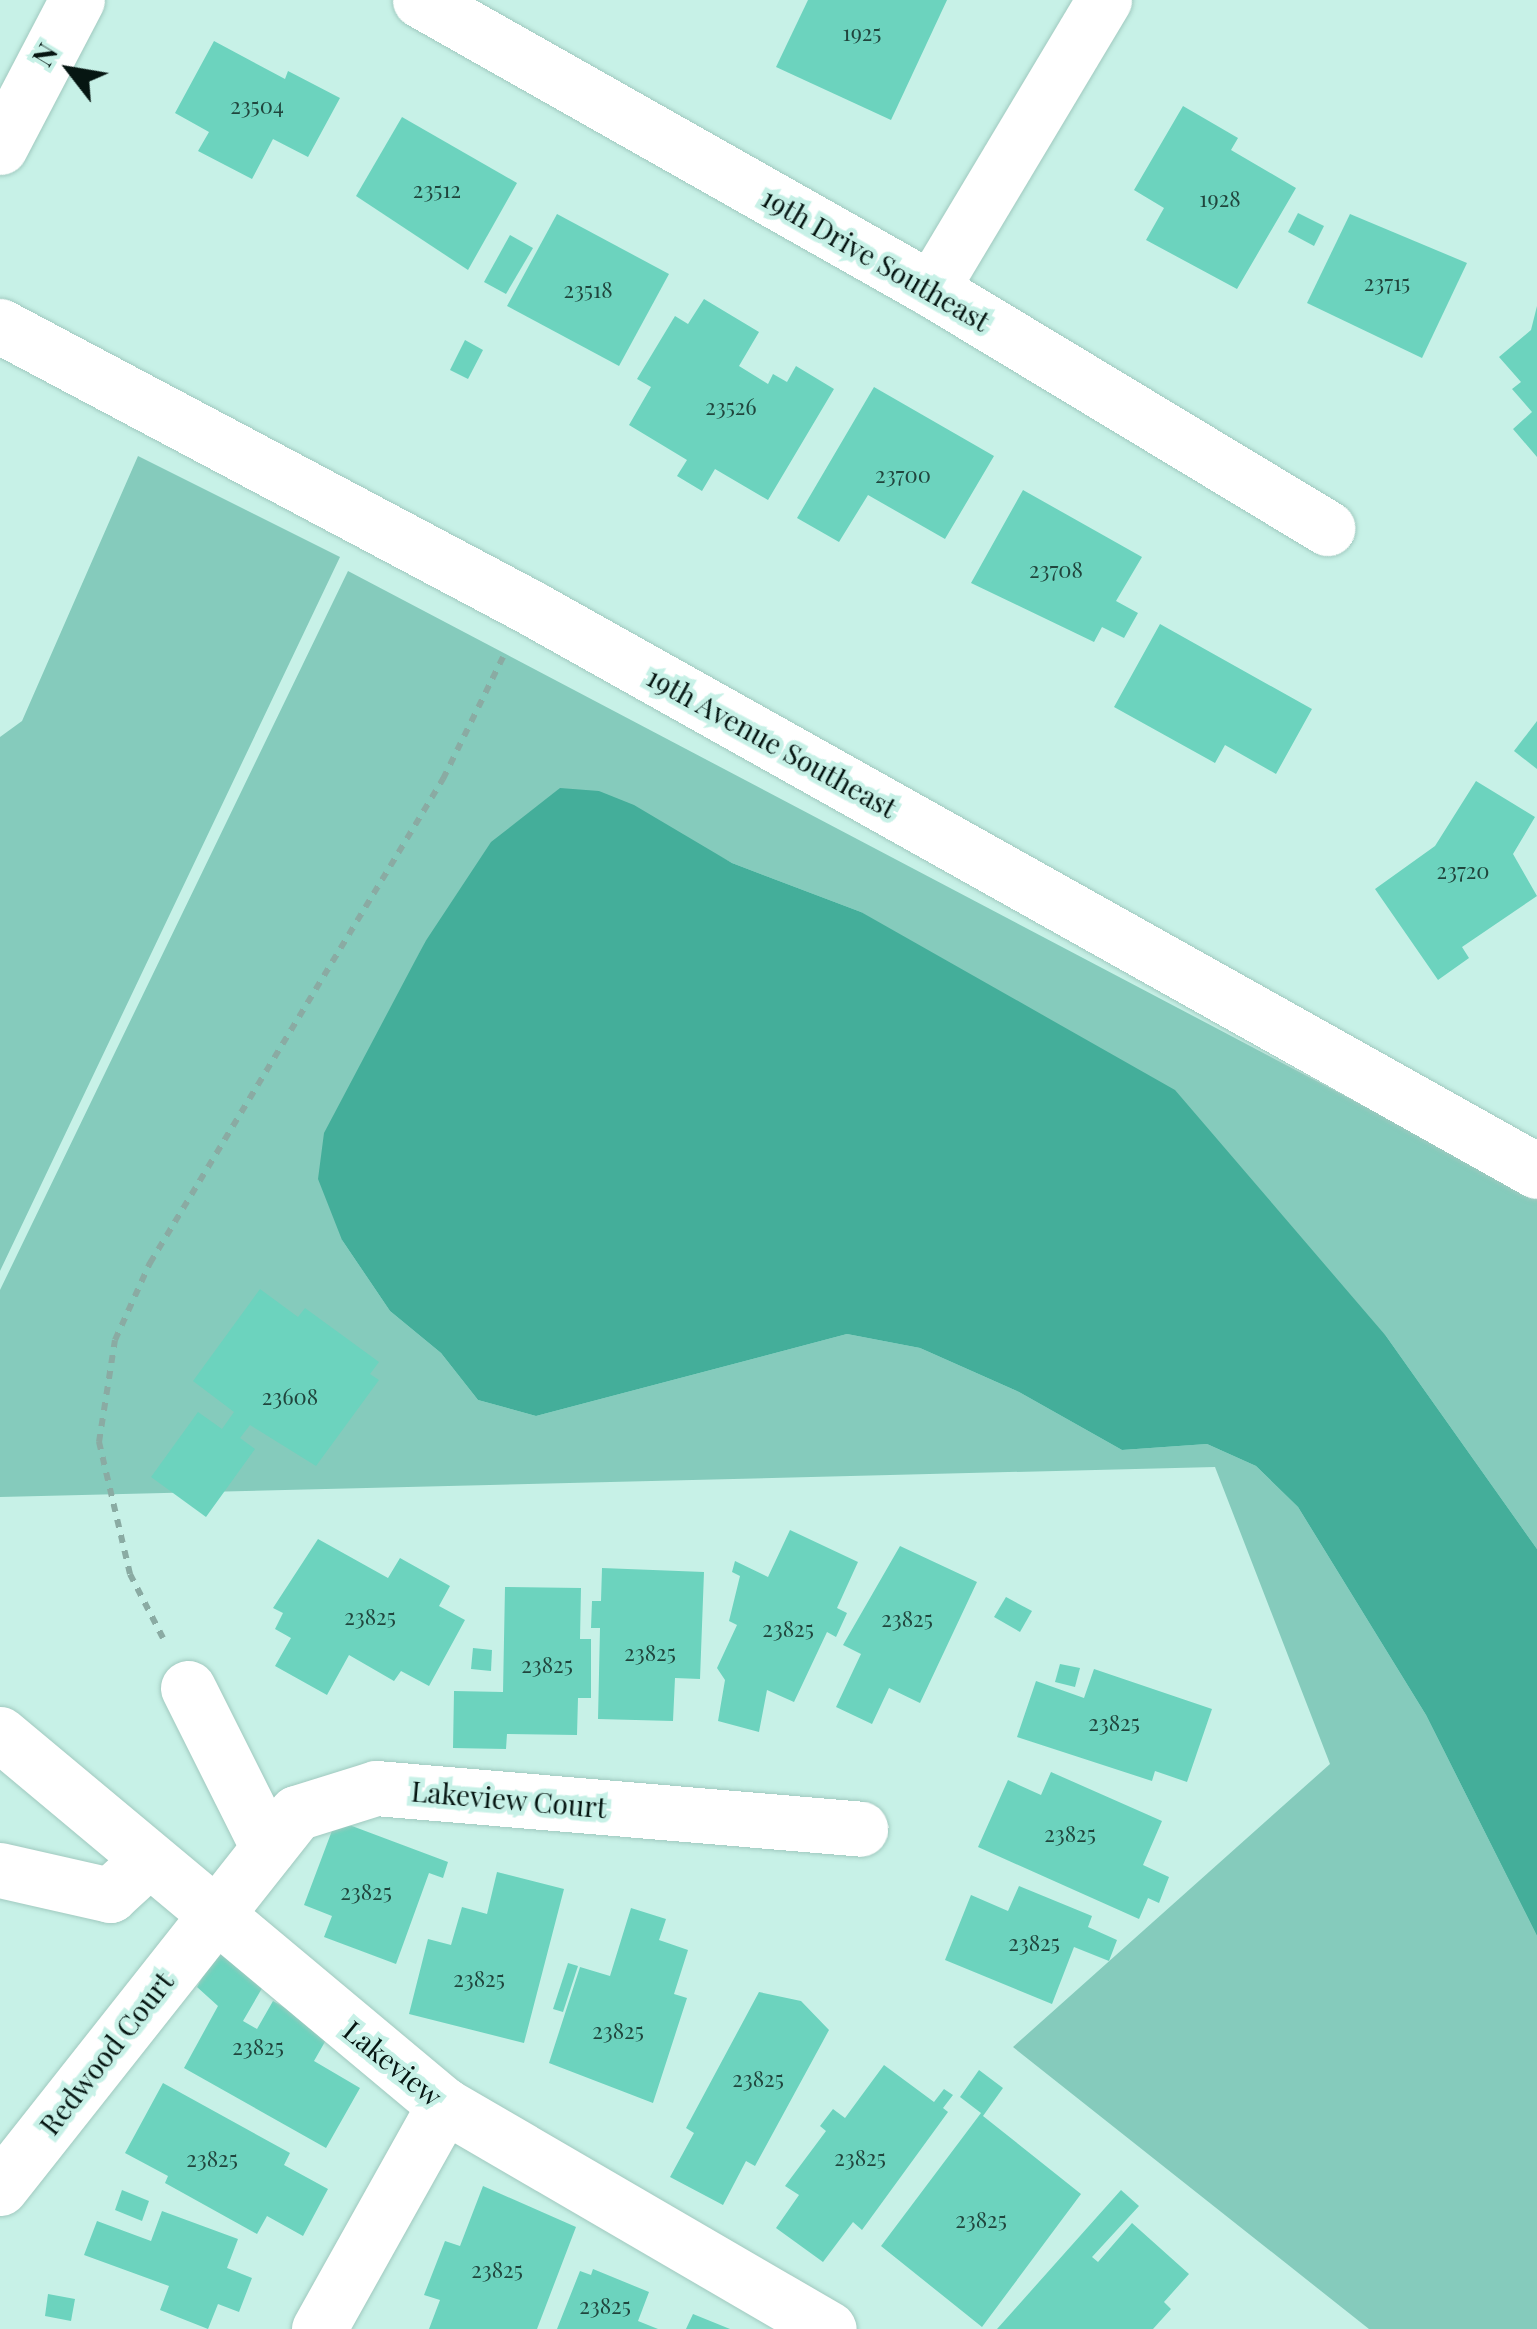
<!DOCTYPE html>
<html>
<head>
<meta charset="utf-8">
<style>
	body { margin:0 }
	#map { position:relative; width:1537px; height:2329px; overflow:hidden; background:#c7f1e7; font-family:"Playfair Display",serif }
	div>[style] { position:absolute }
	.green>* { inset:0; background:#85cbbc }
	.water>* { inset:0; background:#44ae9a }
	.building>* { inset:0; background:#6cd3be }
	.path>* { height:6px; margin-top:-3px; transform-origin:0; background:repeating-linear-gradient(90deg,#8aaba3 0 8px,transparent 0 16px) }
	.roads { filter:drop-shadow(0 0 2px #a0c9bf) drop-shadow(0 0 2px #a0c9bf) }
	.minor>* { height:55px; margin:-27.5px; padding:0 27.5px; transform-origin:27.5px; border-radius:27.5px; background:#fff }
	span { translate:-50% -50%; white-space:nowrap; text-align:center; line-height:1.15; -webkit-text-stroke:9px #c7f1e7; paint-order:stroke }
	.number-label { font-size:22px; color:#20453d }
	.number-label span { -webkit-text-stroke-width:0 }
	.street-label { font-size:28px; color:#061612 }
	.north { position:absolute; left:20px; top:20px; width:100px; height:100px; -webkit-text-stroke:8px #c7f1e7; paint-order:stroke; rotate:301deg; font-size:28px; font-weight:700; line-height:40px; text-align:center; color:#061612 }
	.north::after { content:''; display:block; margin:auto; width:35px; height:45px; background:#061612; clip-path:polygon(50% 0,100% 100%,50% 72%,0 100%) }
</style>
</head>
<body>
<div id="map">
	<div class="green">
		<div style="clip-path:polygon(138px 456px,340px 557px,0 1271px,0 737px,22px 721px)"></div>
		<div style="clip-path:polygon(348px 571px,1537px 1197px,1537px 1549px,1386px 1336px,861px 912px,732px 863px,598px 791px,425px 942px,381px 1032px,342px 1240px,390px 1311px,441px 1353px,478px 1400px,536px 1416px,847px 1334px,920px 1348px,1019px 1392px,1122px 1450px,1207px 1444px,1256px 1466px,1298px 1507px,1426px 1715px,1537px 1936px,1537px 2329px,1369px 2329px,1013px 2047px,1330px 1764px,1215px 1467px,0 1497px,0 1290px)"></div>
	</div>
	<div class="water">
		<div style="clip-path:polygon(560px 788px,599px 791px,634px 805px,732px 863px,861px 912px,1175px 1090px,1386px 1336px,1537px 1549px,1537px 1936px,1426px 1715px,1298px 1507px,1256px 1466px,1207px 1444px,1122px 1450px,1019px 1392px,920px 1348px,847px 1334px,536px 1416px,478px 1400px,441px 1353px,390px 1311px,342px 1240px,318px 1179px,324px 1133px,425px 942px,491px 842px)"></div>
	</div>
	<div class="building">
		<div style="clip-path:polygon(808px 0,947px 0,891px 120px,776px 67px)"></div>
		<div style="clip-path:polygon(214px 41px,285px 79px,288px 71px,340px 98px,308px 157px,273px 139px,252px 179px,198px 151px,209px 132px,175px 113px)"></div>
		<div style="clip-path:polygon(1183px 106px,1238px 138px,1231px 150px,1296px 188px,1237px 289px,1146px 240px,1164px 208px,1134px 190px)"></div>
		<div style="clip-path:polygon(402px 117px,517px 183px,468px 270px,356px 196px)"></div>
		<div style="clip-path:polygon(1298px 213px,1324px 226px,1314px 246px,1288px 232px)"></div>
		<div style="clip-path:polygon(557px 214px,669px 274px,619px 366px,507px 306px)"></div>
		<div style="clip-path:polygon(1350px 214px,1467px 263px,1422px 358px,1307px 303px)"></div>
		<div style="clip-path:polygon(510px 235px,533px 248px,506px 294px,484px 282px)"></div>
		<div style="clip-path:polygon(704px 299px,759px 332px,739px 366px,768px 384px,773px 374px,787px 382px,796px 366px,834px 389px,768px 500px,715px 469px,702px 491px,677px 476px,687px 460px,629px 425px,651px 387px,637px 379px,675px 316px,688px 324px)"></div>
		<div style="clip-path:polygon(1537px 306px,1537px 457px,1513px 429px,1532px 412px,1512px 389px,1521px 382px,1499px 357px,1531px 330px)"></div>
		<div style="clip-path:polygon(465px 340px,483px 350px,468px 379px,450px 370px)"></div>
		<div style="clip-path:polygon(874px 387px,994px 456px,945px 539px,868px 495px,839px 542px,797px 518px)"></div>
		<div style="clip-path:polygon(1023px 490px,1142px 557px,1116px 601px,1138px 613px,1124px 638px,1102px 627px,1094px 642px,971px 583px)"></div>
		<div style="clip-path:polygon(1160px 624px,1312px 709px,1276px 774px,1225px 745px,1215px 763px,1114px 707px)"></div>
		<div style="clip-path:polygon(1537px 721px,1537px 769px,1514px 751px)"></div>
		<div style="clip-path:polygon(1476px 781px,1535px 817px,1513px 854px,1537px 896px,1462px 947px,1469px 958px,1438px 980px,1375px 889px,1435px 846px)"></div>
		<div style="clip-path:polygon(260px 1289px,298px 1317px,305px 1308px,379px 1362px,370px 1374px,379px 1380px,316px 1466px,250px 1425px,240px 1438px,255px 1449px,206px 1517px,151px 1477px,198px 1412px,222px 1429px,234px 1412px,193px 1381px)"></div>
		<div style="clip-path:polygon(790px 1530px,858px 1562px,837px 1608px,847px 1613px,836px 1637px,827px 1632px,794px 1702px,767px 1690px,759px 1732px,718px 1721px,725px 1680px,717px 1668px,737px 1625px,729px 1621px,740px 1576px,732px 1572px,735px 1561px,768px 1577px)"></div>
		<div style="clip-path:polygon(318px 1539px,388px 1578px,400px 1558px,450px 1586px,439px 1606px,465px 1620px,429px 1686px,401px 1671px,394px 1681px,349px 1655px,327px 1695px,275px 1666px,291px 1638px,275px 1629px,283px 1613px,273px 1608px)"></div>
		<div style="clip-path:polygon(900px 1546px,977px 1582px,920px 1703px,889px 1688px,872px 1724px,836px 1707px,861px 1654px,843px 1645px)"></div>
		<div style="clip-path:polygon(602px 1568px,704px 1572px,700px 1679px,675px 1678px,673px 1721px,598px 1719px,600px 1628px,591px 1628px,592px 1601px,601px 1601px)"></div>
		<div style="clip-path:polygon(505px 1587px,581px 1588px,580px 1639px,591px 1639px,591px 1698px,578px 1698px,577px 1735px,507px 1734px,506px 1749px,453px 1748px,454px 1691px,503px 1692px)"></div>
		<div style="clip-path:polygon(1006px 1597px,1032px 1611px,1020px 1632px,994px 1617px)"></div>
		<div style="clip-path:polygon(473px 1648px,492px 1650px,491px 1671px,471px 1669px)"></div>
		<div style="clip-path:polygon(1060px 1664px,1080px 1668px,1075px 1687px,1055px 1682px)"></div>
		<div style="clip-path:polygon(1094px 1669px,1212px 1709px,1187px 1782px,1155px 1771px,1152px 1781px,1017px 1737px,1036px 1681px,1084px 1698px)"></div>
		<div style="clip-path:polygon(1051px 1772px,1162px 1821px,1143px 1865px,1169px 1877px,1159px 1903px,1148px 1898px,1139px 1919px,978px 1847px,1008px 1780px,1041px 1795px)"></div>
		<div style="clip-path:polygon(336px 1820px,448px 1862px,443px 1878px,429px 1873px,396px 1964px,324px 1937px,332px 1916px,304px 1905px)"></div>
		<div style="clip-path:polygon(497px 1872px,564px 1889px,524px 2043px,409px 2014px,428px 1939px,451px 1945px,462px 1907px,487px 1914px)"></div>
		<div style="clip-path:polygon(1019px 1886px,1092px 1916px,1088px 1927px,1117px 1940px,1109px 1961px,1074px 1947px,1052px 2004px,945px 1960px,971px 1895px,1008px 1911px)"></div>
		<div style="clip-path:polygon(631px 1908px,666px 1919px,659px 1940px,688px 1950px,674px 1994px,687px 1998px,653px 2103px,549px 2063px,580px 1967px,610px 1976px)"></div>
		<div style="clip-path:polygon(218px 1949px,268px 1978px,243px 2021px,257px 2029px,273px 2001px,330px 2033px,314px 2061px,360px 2088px,326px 2148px,184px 2068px,218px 2006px,197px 1987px)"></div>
		<div style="clip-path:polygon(568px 1963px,578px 1966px,563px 2012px,553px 2009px)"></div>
		<div style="clip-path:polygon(759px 1992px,801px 2001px,829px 2030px,755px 2166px,746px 2161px,723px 2205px,670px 2177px,694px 2133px,686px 2128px)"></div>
		<div style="clip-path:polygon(884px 2065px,934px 2102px,944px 2089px,953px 2095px,943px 2108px,948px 2112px,862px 2230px,853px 2222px,823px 2262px,776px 2228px,799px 2195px,785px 2186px,826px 2131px,820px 2126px,833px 2109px,845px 2118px)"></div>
		<div style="clip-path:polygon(979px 2070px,1003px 2088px,983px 2116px,1081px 2194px,982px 2327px,881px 2246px,981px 2113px,960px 2097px)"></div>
		<div style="clip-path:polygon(163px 2083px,290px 2153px,284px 2165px,328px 2189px,303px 2236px,267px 2216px,257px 2234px,165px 2183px,168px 2176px,125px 2153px)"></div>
		<div style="clip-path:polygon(483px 2186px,576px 2227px,537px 2329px,429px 2329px,440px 2300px,424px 2295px,445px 2241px,460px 2246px)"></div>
		<div style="clip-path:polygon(122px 2190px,149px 2201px,142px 2221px,115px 2210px)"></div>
		<div style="clip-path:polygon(1121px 2190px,1139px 2206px,1092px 2257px,1098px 2262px,1132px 2223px,1189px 2274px,1164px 2302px,1171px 2309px,1153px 2329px,997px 2329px)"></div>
		<div style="clip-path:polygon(162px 2211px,238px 2239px,227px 2268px,252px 2278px,239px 2312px,218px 2304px,208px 2329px,160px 2310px,169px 2286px,84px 2255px,97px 2221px,151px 2241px)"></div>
		<div style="clip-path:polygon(593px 2269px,649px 2292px,638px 2321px,658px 2329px,557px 2329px,580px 2271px,591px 2275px)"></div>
		<div style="clip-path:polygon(48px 2294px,75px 2299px,71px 2321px,45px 2316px)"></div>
		<div style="clip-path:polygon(693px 2314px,730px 2329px,686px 2329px)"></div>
	</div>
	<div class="path">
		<div style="left:163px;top:1638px;width:72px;rotate:-117.3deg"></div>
		<div style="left:130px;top:1574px;width:136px;rotate:-103.2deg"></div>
		<div style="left:99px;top:1442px;width:103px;rotate:-81.1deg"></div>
		<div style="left:115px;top:1340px;width:85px;rotate:-65.6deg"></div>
		<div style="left:150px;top:1263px;width:566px;rotate:-58.81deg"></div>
		<div style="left:443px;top:779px;width:136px;rotate:-63.8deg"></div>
	</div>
	<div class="roads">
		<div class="minor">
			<div style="left:420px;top:0;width:587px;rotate:29.49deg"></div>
			<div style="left:931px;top:289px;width:463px;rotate:31.1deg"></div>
			<div style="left:0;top:147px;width:166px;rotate:-62.4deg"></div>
			<div style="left:931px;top:289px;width:337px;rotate:-59.1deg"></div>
			<div style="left:0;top:326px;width:598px;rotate:27.94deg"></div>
			<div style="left:528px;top:606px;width:1156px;rotate:29.25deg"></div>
			<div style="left:188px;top:1688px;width:179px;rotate:63.4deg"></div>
			<div style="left:0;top:1734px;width:579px;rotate:39.88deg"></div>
			<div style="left:444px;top:2105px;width:445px;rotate:30.2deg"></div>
			<div style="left:0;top:1870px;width:113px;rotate:12.8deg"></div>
			<div style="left:110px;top:1895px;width:50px;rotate:-42.6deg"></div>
			<div style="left:0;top:2188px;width:478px;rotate:-51.7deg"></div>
			<div style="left:296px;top:1813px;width:84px;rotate:-17.4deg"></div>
			<div style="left:376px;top:1788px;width:486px;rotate:4.8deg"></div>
			<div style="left:319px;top:2329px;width:257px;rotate:-60.8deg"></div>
		</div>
	</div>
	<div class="number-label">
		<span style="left:862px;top:33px">1925</span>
		<span style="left:257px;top:106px">23504</span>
		<span style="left:437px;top:190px">23512</span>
		<span style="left:1220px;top:199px">1928</span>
		<span style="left:1387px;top:283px">23715</span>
		<span style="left:588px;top:290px">23518</span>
		<span style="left:731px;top:407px">23526</span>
		<span style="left:903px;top:475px">23700</span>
		<span style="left:1056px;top:570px">23708</span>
		<span style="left:1463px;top:871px">23720</span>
		<span style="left:290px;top:1397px">23608</span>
		<span style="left:370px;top:1617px">23825</span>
		<span style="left:907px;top:1619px">23825</span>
		<span style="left:788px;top:1629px">23825</span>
		<span style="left:650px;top:1653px">23825</span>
		<span style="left:547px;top:1665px">23825</span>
		<span style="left:1114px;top:1723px">23825</span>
		<span style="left:1070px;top:1834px">23825</span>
		<span style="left:366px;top:1892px">23825</span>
		<span style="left:1034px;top:1943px">23825</span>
		<span style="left:479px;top:1979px">23825</span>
		<span style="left:618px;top:2031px">23825</span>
		<span style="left:258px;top:2047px">23825</span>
		<span style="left:758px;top:2079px">23825</span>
		<span style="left:860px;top:2158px">23825</span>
		<span style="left:212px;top:2159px">23825</span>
		<span style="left:981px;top:2220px">23825</span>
		<span style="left:497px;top:2270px">23825</span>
		<span style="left:605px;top:2306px">23825</span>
	</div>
	<div class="street-label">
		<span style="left:876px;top:259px;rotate:30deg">19th Drive Southeast</span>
		<span style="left:772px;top:742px;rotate:29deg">19th Avenue Southeast</span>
		<span style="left:509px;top:1799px;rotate:5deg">Lakeview Court</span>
		<span style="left:106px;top:2053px;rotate:-52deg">Redwood Court</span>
		<span style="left:393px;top:2063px;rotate:39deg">Lakeview</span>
	</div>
	<div class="north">N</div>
</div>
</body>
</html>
